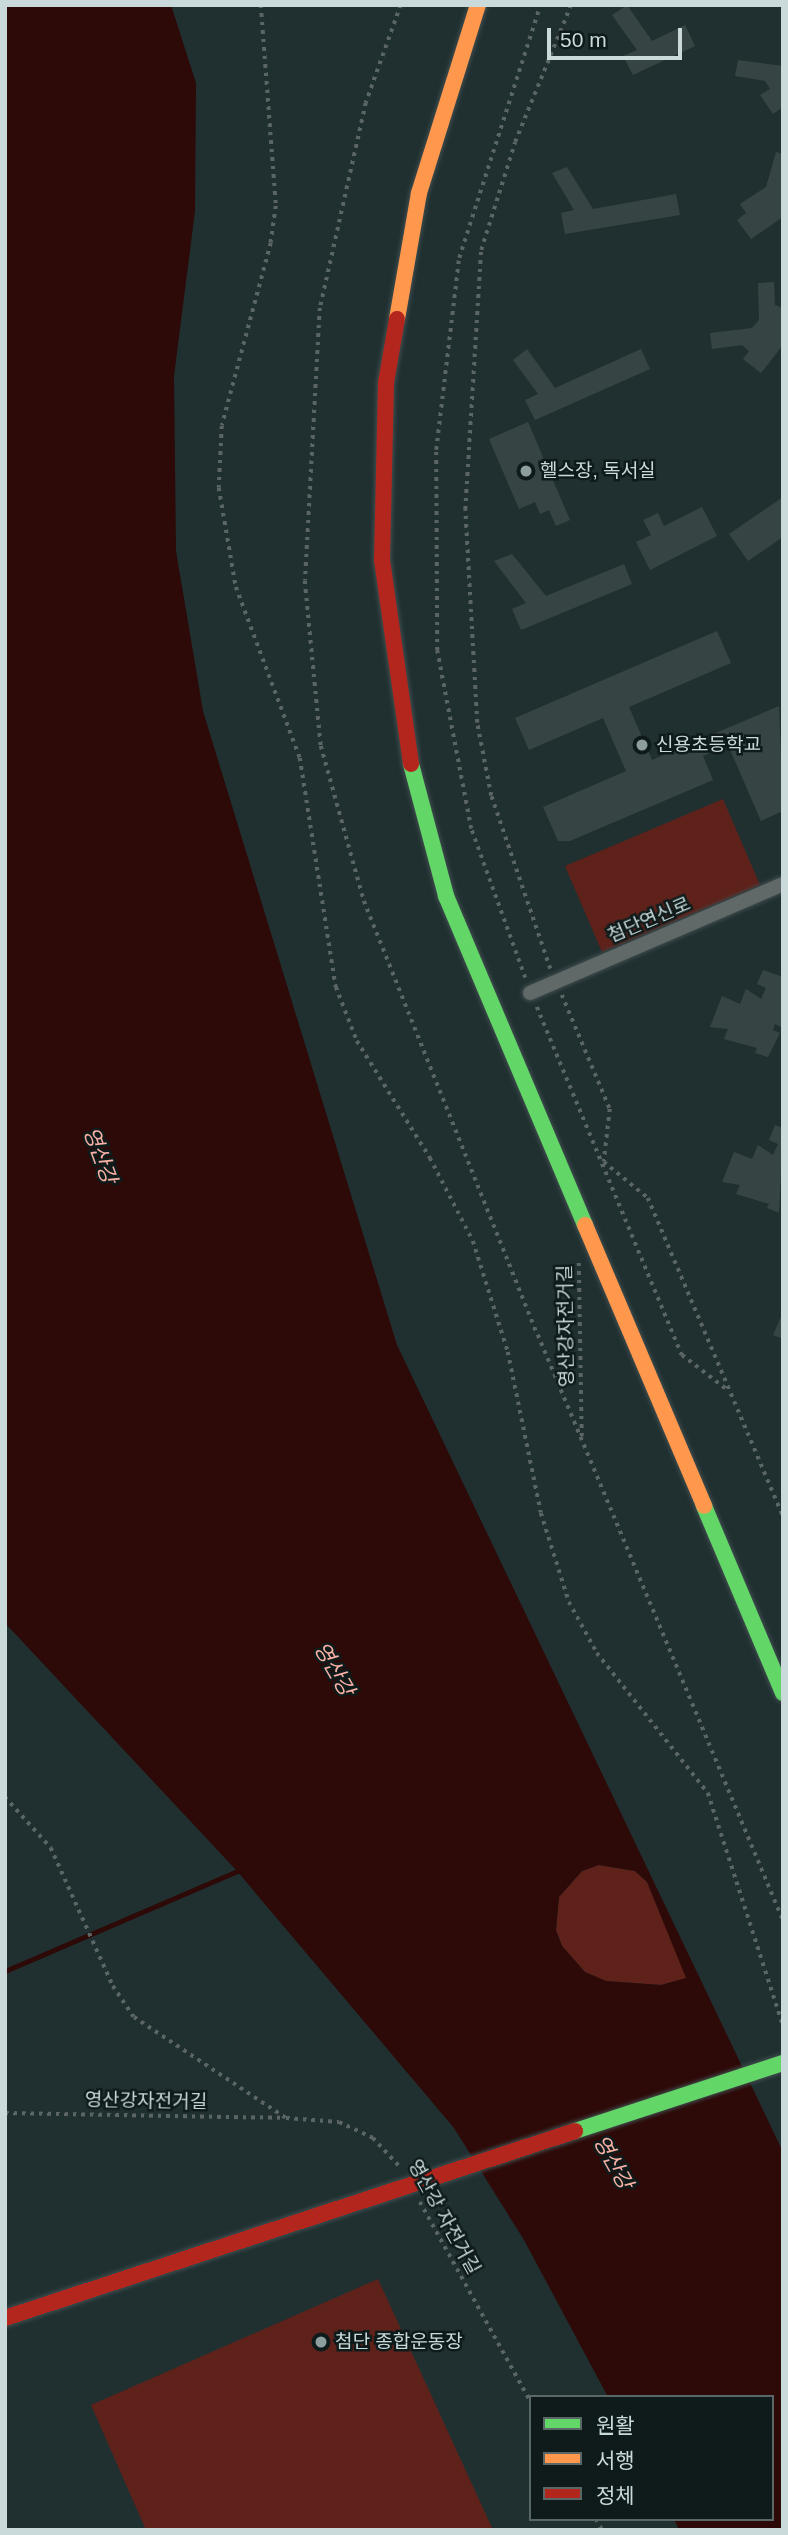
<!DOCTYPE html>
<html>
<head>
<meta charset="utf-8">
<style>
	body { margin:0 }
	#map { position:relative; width:788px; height:2535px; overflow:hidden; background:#203031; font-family:Helvetica,"Noto Sans KR",sans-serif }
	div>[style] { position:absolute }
	.green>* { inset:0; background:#5e221b }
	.water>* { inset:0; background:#2d0907 }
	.stream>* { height:5px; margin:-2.5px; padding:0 2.5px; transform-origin:2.5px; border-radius:2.5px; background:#2d0907 }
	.building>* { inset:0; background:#374444 }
	.path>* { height:3.5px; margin-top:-1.75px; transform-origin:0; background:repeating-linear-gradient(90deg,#5c6565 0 3.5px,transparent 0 8.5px) }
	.roads { filter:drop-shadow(0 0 2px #404d4e) drop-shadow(0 0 2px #404d4e) }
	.street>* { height:14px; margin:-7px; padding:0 7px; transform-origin:7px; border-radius:7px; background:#616868 }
	.fast>* { height:16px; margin:-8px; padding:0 8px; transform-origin:8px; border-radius:8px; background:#63d668 }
	.slow>* { height:16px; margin:-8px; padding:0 8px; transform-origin:8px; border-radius:8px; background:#ff974d }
	.jam>* { height:16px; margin:-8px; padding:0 8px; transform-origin:8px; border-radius:8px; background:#b3261e }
	.bridges { filter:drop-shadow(0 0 2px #404d4e) drop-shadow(0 0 2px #404d4e) }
	.fast-bridge>* { height:16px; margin:-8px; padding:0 8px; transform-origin:8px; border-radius:8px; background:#63d668 }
	.jam-bridge>* { height:16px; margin:-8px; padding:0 8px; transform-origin:8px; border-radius:8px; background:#b3261e }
	.dots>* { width:19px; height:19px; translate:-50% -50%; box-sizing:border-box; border:4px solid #0f1b1b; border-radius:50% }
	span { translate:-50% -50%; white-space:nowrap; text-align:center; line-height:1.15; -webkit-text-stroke:5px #0f1b1b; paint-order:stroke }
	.poi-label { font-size:19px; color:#cadada }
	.left { translate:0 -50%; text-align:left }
	.street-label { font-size:19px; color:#cadada }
	.water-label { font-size:21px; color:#fab1a5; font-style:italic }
	.frame { position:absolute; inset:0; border:7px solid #cadada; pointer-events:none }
	.legend { position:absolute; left:529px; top:2395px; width:245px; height:126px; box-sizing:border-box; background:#0f1b1b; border:2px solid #5a6767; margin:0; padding:9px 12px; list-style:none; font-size:21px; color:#cadada }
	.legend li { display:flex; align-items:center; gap:14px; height:35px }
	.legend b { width:35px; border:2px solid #5a6767 }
	.scale { position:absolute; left:547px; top:28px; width:135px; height:32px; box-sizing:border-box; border:4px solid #cadada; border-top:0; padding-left:9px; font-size:21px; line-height:24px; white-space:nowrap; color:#cadada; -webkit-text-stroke:5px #0f1b1b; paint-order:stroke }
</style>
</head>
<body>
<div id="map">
	<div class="green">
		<div style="clip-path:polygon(723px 799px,760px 885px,602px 952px,565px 866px)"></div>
		<div style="clip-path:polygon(599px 1865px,635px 1871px,647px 1882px,687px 1978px,661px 1985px,606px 1981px,585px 1972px,562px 1946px,556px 1930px,559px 1897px,582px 1871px)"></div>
		<div style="clip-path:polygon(378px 2279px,493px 2530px,146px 2530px,91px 2405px)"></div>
	</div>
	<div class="water">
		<div style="clip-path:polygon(evenodd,5px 5px,171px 5px,196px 83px,195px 211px,174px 376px,176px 551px,203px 711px,397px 1345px,783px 2152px,783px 2530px,679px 2530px,674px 2519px,772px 2519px,772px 2397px,608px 2397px,524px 2240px,454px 2128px,237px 1871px,5px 1623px,5px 5px,599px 1865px,635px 1871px,647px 1882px,686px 1978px,661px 1985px,606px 1981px,585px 1972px,562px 1946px,556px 1930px,559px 1897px,582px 1871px,599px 1865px)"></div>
	</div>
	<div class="stream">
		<div style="left:5px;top:1971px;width:253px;rotate:-23.3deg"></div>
	</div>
	<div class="building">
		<div style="clip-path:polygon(627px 5px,652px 41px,685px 25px,695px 46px,633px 75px,623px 56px,637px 50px,612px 15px)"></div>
		<div style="clip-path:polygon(738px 60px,783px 66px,783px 107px,773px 114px,760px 95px,770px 89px,765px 81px,735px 76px)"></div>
		<div style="clip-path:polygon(776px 152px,783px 154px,783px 217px,751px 239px,737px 220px,746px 213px,740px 204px,766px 187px)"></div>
		<div style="clip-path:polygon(567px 167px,593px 209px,676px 194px,680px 215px,565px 234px,561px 213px,574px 210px,552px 173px)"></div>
		<div style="clip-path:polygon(774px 282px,775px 305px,783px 308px,783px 345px,761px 373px,743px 359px,749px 351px,742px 345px,712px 349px,710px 333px,752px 328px,759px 320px,758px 283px)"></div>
		<div style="clip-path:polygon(527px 349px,555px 388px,641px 349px,650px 369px,535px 420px,525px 400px,538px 394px,513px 360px)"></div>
		<div style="clip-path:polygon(528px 422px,570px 520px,556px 526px,549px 510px,540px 514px,535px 502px,519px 509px,489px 439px)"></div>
		<div style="clip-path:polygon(783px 497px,783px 537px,748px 561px,729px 534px)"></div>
		<div style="clip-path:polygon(702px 507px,717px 536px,650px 570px,636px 542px,651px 535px,643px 520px,658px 513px,664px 526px)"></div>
		<div style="clip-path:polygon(512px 554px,546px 596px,624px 564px,632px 584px,521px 630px,512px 609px,526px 603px,494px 561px)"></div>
		<div style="clip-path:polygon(717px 631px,731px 663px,629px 707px,652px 760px,779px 706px,783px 811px,761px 821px,728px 745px,703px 756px,713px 780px,570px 841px,558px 841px,543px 807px,626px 771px,603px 718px,529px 750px,515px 718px)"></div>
		<div style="clip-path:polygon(763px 970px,783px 977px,783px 1028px,775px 1024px,773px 1030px,780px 1033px,768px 1057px,755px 1053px,757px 1048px,724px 1039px,728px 1029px,710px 1027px,722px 996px,740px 1004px,746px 989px,761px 999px,766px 988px,757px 984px)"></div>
		<div style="clip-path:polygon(775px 1125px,783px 1128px,779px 1213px,767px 1208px,769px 1204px,736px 1194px,740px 1185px,722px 1182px,734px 1152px,752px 1159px,758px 1145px,773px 1155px,778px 1144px,769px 1140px)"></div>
		<div style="clip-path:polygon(783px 1312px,783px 1339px,773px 1335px)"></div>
	</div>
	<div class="path">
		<div style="left:261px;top:5px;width:202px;rotate:85.7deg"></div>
		<div style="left:276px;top:206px;width:37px;rotate:98deg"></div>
		<div style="left:271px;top:243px;width:189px;rotate:105deg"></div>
		<div style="left:222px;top:426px;width:62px;rotate:92.8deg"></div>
		<div style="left:219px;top:488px;width:100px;rotate:80.3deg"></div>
		<div style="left:236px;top:587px;width:183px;rotate:69.5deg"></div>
		<div style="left:300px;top:758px;width:232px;rotate:81.1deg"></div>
		<div style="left:336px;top:987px;width:58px;rotate:68.7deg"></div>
		<div style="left:357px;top:1041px;width:138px;rotate:58deg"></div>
		<div style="left:430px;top:1158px;width:93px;rotate:62.6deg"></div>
		<div style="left:473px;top:1241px;width:116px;rotate:72.5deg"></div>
		<div style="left:508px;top:1352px;width:164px;rotate:78.4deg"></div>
		<div style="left:541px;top:1513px;width:93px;rotate:72.5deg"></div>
		<div style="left:569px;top:1602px;width:58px;rotate:61.2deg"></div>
		<div style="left:597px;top:1653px;width:179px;rotate:51.6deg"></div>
		<div style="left:708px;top:1793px;width:244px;rotate:72.1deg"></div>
		<div style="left:401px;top:5px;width:104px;rotate:109.7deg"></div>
		<div style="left:366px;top:103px;width:210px;rotate:102.6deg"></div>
		<div style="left:320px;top:308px;width:273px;rotate:93.1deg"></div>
		<div style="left:305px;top:581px;width:166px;rotate:84.5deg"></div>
		<div style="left:321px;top:746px;width:161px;rotate:74.5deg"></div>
		<div style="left:364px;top:901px;width:468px;rotate:68.2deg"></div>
		<div style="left:538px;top:1335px;width:634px;rotate:67.28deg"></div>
		<div style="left:550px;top:969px;width:183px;rotate:-108.8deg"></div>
		<div style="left:491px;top:796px;width:74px;rotate:-100.9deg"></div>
		<div style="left:477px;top:723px;width:213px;rotate:-93.2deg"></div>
		<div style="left:465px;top:510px;width:260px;rotate:-86.5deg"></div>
		<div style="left:481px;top:250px;width:113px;rotate:-72.5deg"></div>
		<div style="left:515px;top:142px;width:148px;rotate:-67.8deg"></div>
		<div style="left:525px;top:978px;width:158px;rotate:-109.9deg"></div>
		<div style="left:471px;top:829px;width:181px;rotate:-100.8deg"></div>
		<div style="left:437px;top:651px;width:201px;rotate:-90.3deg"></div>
		<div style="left:436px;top:450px;width:193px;rotate:-83.2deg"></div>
		<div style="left:459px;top:258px;width:266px;rotate:-72.2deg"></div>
		<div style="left:562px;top:995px;width:124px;rotate:67.2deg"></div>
		<div style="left:610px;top:1109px;width:53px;rotate:96.5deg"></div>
		<div style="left:604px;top:1162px;width:57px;rotate:39.3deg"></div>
		<div style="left:648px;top:1198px;width:345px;rotate:67deg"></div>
		<div style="left:537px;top:1007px;width:377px;rotate:67.4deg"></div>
		<div style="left:682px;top:1355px;width:59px;rotate:37.5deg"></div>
		<div style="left:579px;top:1263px;width:175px;rotate:89deg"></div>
		<div style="left:5px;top:1797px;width:69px;rotate:48deg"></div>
		<div style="left:51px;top:1848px;width:151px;rotate:65.8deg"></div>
		<div style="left:113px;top:1986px;width:37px;rotate:56deg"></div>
		<div style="left:134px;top:2017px;width:182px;rotate:33.6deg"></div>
		<div style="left:286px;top:2118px;width:53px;rotate:4.3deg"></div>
		<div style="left:339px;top:2122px;width:38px;rotate:25deg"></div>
		<div style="left:373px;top:2138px;width:41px;rotate:47deg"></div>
		<div style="left:5px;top:2113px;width:278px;rotate:1deg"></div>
		<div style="left:420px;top:2202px;width:229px;rotate:61deg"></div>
		<div style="left:596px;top:2519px;width:13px;rotate:61deg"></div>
	</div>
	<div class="roads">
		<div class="street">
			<div style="left:530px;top:993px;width:275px;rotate:-23.3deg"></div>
		</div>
		<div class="fast">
			<div style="left:411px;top:764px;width:137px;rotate:75.1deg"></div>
			<div style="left:446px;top:896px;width:357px;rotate:67.1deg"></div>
			<div style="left:704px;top:1506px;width:203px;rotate:67.1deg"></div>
		</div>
		<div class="slow">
			<div style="left:397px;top:319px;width:128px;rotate:-80.1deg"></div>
			<div style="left:419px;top:193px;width:197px;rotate:-72.6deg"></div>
			<div style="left:585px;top:1225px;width:305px;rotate:67deg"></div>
		</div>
		<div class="jam">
			<div style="left:397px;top:319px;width:65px;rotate:99.8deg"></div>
			<div style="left:386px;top:383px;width:177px;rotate:91.3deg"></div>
			<div style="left:382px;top:560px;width:206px;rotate:81.9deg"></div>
		</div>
	</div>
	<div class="bridges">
		<div class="fast-bridge">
			<div style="left:575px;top:2131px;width:219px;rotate:-18.1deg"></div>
		</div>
		<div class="jam-bridge">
			<div style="left:5px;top:2318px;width:600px;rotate:-18.16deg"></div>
		</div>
	</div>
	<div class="dots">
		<div style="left:526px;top:471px;background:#8e9e9f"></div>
		<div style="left:642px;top:745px;background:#8e9e9f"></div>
		<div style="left:321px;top:2342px;background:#8e9e9f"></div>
	</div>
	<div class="poi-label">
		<span class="left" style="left:540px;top:471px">헬스장, 독서실</span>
		<span class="left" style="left:656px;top:745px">신용초등학교</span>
		<span class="left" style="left:335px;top:2342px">첨단 종합운동장</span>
	</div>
	<div class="street-label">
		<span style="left:649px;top:920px;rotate:-23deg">첨단연신로</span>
		<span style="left:566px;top:1326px;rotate:-91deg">영산강자전거길</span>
		<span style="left:146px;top:2101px;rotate:1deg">영산강자전거길</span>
		<span style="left:444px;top:2217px;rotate:61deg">영산강 자전거길</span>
	</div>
	<div class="water-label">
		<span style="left:100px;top:1155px;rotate:70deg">영산강</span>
		<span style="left:334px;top:1669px;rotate:60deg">영산강</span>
		<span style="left:613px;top:2162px;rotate:61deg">영산강</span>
	</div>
	<div class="frame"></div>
	<ul class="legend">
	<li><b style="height:9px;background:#63d668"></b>원활</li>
	<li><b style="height:9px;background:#ff974d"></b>서행</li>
	<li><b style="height:9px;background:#b3261e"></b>정체</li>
	</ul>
	<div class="scale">50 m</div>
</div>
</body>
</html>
